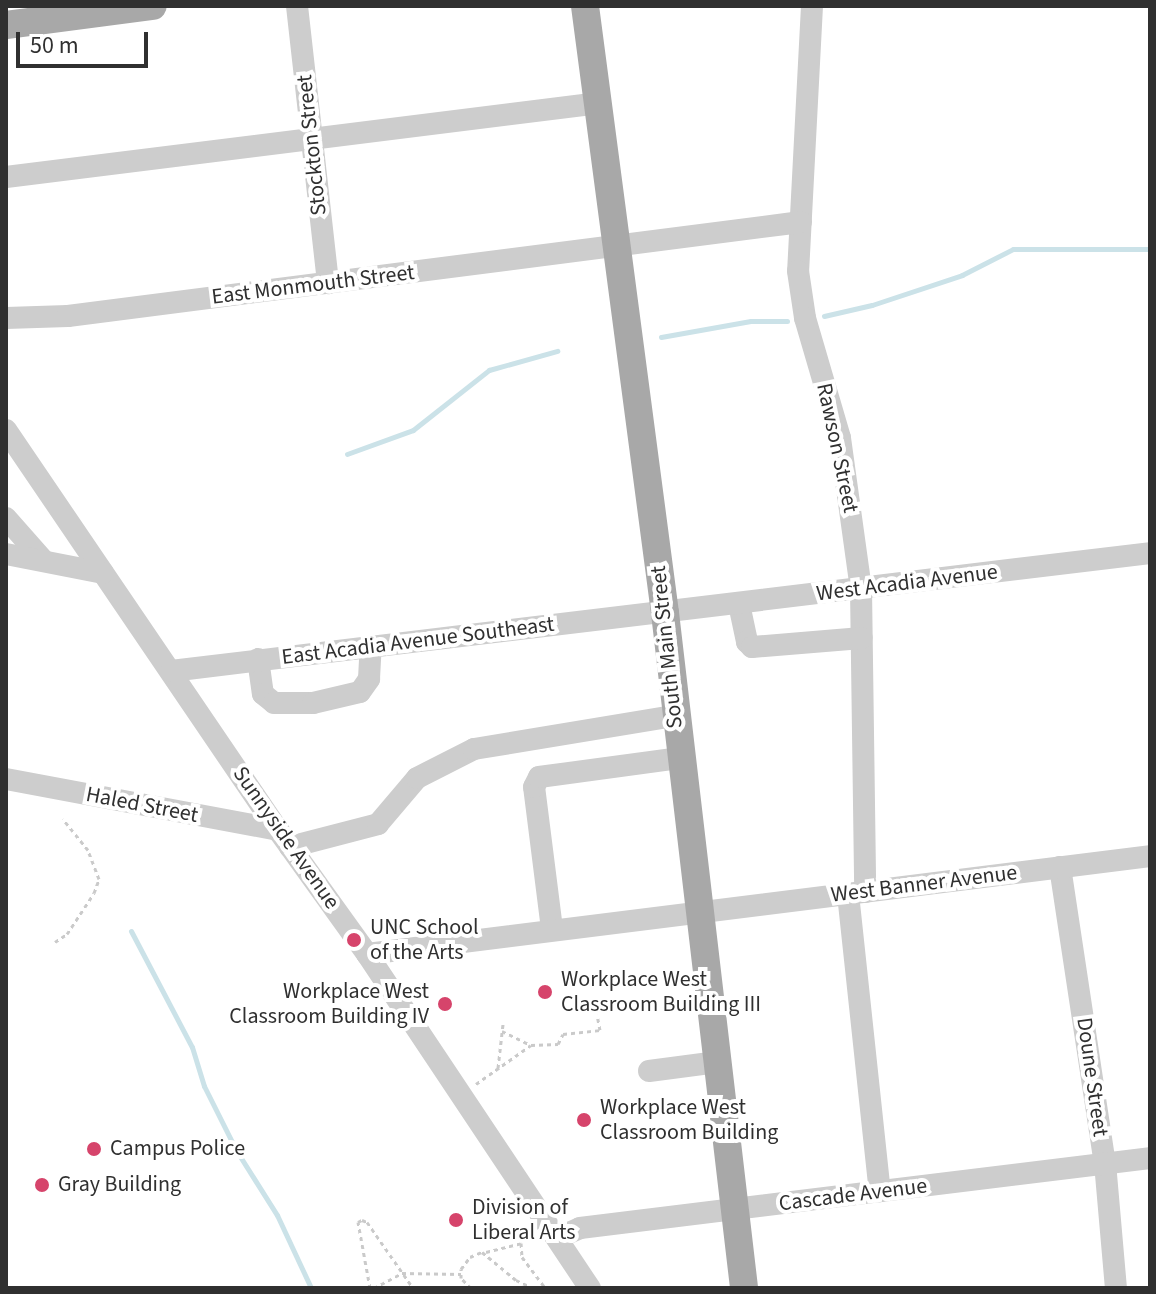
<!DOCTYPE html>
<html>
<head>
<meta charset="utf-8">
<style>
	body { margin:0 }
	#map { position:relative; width:1156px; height:1294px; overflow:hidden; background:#fff; font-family:"Source Sans 3",sans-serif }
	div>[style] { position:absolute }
	.stream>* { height:5px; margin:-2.5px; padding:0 2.5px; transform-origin:2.5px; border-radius:2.5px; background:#cbe2e8 }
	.path>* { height:3px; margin-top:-1.5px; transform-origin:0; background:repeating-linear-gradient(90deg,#cacaca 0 4px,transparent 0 8px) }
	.minor>* { height:22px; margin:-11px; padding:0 11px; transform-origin:11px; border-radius:11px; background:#cdcdcd }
	.major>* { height:28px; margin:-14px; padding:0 14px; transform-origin:14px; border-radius:14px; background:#a8a8a8 }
	.dots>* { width:22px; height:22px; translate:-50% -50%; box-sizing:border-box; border:4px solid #fff; border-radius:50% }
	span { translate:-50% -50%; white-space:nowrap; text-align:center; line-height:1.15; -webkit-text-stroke:8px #fff; paint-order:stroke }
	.street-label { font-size:22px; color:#303030 }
	.poi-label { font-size:22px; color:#303030 }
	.left { translate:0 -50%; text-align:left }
	.right { translate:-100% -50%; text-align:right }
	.frame { position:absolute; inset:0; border:8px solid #303030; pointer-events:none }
	.scale { position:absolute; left:16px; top:32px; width:132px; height:36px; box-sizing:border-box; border:4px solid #303030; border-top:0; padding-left:10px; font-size:24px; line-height:28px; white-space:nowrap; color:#303030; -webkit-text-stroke:6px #fff; paint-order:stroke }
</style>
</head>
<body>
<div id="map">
	<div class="stream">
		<div style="left:824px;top:316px;width:49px;rotate:-12.9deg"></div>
		<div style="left:872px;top:305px;width:95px;rotate:-18.4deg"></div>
		<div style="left:962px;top:275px;width:57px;rotate:-27deg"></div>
		<div style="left:1013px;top:249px;width:137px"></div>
		<div style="left:661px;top:337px;width:91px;rotate:-10.1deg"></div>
		<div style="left:751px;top:321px;width:36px"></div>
		<div style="left:347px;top:454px;width:70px;rotate:-20deg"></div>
		<div style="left:413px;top:430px;width:97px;rotate:-38.3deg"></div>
		<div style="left:489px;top:370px;width:71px;rotate:-15.6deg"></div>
		<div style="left:131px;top:931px;width:131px;rotate:62.3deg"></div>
		<div style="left:192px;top:1047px;width:41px;rotate:72.9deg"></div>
		<div style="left:204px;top:1086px;width:72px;rotate:63.4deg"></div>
		<div style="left:236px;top:1150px;width:77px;rotate:57.8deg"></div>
		<div style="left:277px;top:1215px;width:81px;rotate:65deg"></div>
	</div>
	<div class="path">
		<div style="left:55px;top:942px;width:14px;rotate:-34deg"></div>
		<div style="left:67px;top:934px;width:49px;rotate:-56.6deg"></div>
		<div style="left:94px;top:893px;width:15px;rotate:-70deg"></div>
		<div style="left:99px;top:879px;width:31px;rotate:-111deg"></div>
		<div style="left:88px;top:850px;width:40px;rotate:-129deg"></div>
		<div style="left:502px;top:1031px;width:32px;rotate:26deg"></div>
		<div style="left:498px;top:1068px;width:44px;rotate:-83.5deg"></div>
		<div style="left:476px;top:1084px;width:67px;rotate:-35.3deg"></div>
		<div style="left:531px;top:1045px;width:27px;rotate:-2deg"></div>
		<div style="left:558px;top:1044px;width:11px;rotate:-63deg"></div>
		<div style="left:563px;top:1034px;width:37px;rotate:-6deg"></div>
		<div style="left:600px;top:1030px;width:16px;rotate:-101deg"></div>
		<div style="left:528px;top:1232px;width:13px;rotate:122deg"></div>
		<div style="left:521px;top:1243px;width:14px;rotate:86deg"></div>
		<div style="left:522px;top:1257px;width:39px;rotate:53deg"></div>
		<div style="left:486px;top:1252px;width:36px;rotate:-14deg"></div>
		<div style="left:370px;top:1288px;width:67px;rotate:-100.3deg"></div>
		<div style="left:358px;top:1222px;width:4px;rotate:-27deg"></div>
		<div style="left:362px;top:1220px;width:5px;rotate:22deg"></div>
		<div style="left:367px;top:1222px;width:80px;rotate:55.1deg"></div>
		<div style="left:374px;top:1288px;width:32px;rotate:-28deg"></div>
		<div style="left:402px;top:1273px;width:59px;rotate:1deg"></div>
		<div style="left:471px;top:1288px;width:14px;rotate:-135deg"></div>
		<div style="left:461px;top:1278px;width:9px;rotate:-90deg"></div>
		<div style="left:461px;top:1269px;width:15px;rotate:-53deg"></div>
		<div style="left:470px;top:1257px;width:13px;rotate:-23deg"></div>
		<div style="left:482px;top:1252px;width:44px;rotate:39.5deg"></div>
		<div style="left:516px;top:1280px;width:19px;rotate:25deg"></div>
	</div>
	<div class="minor">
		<div style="left:297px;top:6px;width:279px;rotate:83.6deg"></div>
		<div style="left:812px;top:6px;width:265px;rotate:93deg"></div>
		<div style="left:798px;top:271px;width:48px;rotate:81.5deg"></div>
		<div style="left:805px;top:318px;width:125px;rotate:73.7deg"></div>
		<div style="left:840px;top:438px;width:152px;rotate:82.1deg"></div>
		<div style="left:861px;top:589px;width:303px;rotate:89.2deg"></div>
		<div style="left:6px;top:177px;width:598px;rotate:-7.11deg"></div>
		<div style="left:6px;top:318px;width:62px;rotate:-1.8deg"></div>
		<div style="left:68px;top:316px;width:739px;rotate:-7.31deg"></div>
		<div style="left:6px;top:430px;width:484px;rotate:55.8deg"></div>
		<div style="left:278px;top:830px;width:153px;rotate:54.3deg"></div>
		<div style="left:367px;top:954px;width:402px;rotate:56.3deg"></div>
		<div style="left:6px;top:518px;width:57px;rotate:48.5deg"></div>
		<div style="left:6px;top:554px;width:99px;rotate:11.1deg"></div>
		<div style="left:739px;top:604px;width:39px;rotate:78deg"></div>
		<div style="left:747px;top:642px;width:7px;rotate:45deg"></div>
		<div style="left:752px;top:647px;width:110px;rotate:-4.7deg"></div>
		<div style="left:258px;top:659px;width:35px;rotate:82deg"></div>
		<div style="left:263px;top:694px;width:14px;rotate:39deg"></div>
		<div style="left:274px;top:703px;width:39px"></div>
		<div style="left:313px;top:703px;width:48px;rotate:-13.2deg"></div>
		<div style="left:360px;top:692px;width:16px;rotate:-55deg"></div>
		<div style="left:369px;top:679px;width:33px;rotate:-87deg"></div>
		<div style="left:171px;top:671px;width:986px;rotate:-6.87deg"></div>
		<div style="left:6px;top:779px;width:277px;rotate:10.6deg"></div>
		<div style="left:290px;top:847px;width:91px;rotate:-14.6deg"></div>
		<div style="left:378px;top:824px;width:60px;rotate:-49.7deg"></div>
		<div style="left:417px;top:778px;width:64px;rotate:-27deg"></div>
		<div style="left:474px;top:749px;width:203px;rotate:-9.4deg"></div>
		<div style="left:1060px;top:867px;width:299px;rotate:81.4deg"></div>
		<div style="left:1105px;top:1163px;width:125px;rotate:85deg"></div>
		<div style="left:848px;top:894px;width:299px;rotate:83.9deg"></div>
		<div style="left:552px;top:929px;width:143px;rotate:-97.2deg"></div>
		<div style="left:534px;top:787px;width:11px;rotate:-63deg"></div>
		<div style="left:539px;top:777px;width:141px;rotate:-7.7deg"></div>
		<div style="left:367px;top:954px;width:789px;rotate:-7.13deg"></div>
		<div style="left:649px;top:1071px;width:69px;rotate:-7.5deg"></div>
		<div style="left:557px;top:1238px;width:25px;rotate:-23deg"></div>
		<div style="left:580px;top:1228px;width:574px;rotate:-7deg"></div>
	</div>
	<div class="major">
		<div style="left:585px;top:6px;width:612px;rotate:82.49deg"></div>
		<div style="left:665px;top:613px;width:680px;rotate:83.32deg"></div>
		<div style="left:6px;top:25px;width:148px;rotate:-7.4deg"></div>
	</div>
	<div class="dots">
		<div style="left:354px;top:940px;background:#d6446b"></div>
		<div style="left:545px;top:992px;background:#d6446b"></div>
		<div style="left:445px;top:1004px;background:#d6446b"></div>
		<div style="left:584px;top:1120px;background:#d6446b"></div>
		<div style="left:94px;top:1149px;background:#d6446b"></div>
		<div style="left:42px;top:1185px;background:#d6446b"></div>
		<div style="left:456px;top:1220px;background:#d6446b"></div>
	</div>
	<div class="street-label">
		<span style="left:312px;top:145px;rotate:-96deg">Stockton Street</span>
		<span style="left:313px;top:285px;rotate:-7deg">East Monmouth Street</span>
		<span style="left:837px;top:448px;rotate:78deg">Rawson Street</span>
		<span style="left:907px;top:583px;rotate:-7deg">West Acadia Avenue</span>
		<span style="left:418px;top:641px;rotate:-7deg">East Acadia Avenue Southeast</span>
		<span style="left:667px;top:647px;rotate:-96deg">South Main Street</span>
		<span style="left:142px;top:805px;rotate:11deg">Haled Street</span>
		<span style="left:286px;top:838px;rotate:55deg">Sunnyside Avenue</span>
		<span style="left:924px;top:884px;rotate:-7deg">West Banner Avenue</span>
		<span style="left:1092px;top:1077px;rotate:82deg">Doune Street</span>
		<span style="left:853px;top:1195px;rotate:-7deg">Cascade Avenue</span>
	</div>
	<div class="poi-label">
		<span class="left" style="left:370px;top:940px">UNC School<br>of the Arts</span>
		<span class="left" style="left:561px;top:992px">Workplace West<br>Classroom Building III</span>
		<span class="right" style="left:429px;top:1004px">Workplace West<br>Classroom Building IV</span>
		<span class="left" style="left:600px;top:1120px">Workplace West<br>Classroom Building</span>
		<span class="left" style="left:110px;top:1149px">Campus Police</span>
		<span class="left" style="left:58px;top:1185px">Gray Building</span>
		<span class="left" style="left:472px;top:1220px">Division of<br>Liberal Arts</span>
	</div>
	<div class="frame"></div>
	<div class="scale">50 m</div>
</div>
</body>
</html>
